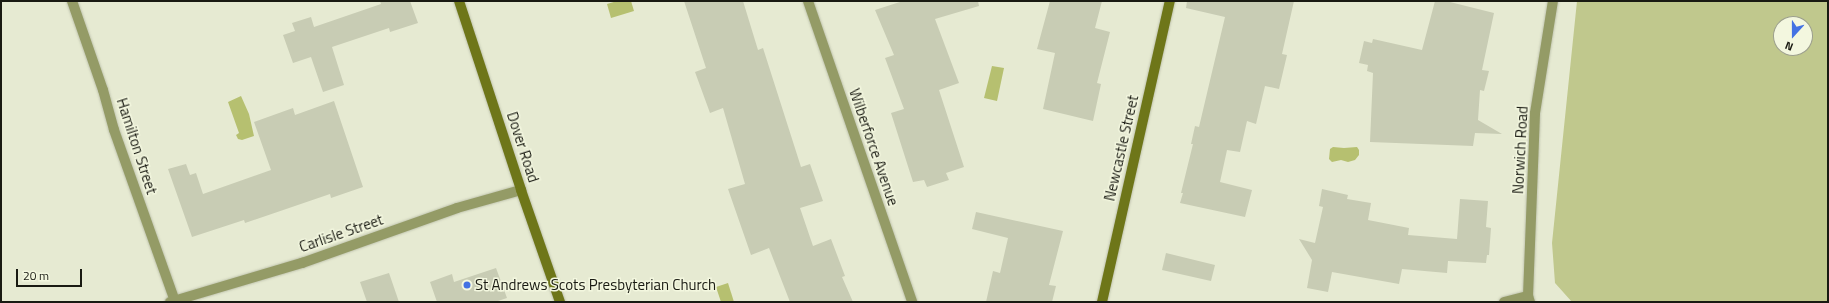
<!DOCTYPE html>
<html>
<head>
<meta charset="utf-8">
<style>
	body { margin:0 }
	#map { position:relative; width:1829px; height:303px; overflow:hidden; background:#e6ead2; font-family:"Titillium Web",sans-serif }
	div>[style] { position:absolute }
	.green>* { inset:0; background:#c0c88d }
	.water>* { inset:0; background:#b6c070 }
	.building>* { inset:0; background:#c8ccb4 }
	.roads { filter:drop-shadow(0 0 1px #c1c5af) drop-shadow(0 0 1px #c1c5af) }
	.street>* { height:10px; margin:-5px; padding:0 5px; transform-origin:5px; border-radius:5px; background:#949b66 }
	.secondary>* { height:10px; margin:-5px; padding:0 5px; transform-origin:5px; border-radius:5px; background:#6e7619 }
	.dots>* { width:11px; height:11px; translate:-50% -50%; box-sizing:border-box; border:2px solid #f3f7df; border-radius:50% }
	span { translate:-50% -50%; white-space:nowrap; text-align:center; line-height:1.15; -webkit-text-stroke:3px #f3f7df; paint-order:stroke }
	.street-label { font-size:15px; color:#191a12 }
	.poi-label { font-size:15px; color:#191a12 }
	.left { translate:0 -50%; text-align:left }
	.frame { position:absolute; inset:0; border:2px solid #191a12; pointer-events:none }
	.north { position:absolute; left:1773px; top:16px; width:40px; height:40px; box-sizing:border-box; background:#f3f7df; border:1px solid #9c9f8d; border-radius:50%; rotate:201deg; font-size:11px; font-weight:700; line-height:16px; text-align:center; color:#191a12 }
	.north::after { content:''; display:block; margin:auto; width:14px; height:18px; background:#4372e3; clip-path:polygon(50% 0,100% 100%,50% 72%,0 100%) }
	.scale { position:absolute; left:16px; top:269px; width:66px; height:18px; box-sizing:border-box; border:2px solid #191a12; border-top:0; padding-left:5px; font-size:12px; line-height:14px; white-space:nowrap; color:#191a12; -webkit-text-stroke:3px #f3f7df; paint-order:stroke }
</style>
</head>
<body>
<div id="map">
	<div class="green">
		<div style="clip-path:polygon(evenodd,1577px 1px,1828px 1px,1828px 302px,1572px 302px,1555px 283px,1552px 243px,1577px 1px,1781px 24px,1805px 24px,1805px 48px,1781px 48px,1781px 24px)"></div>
	</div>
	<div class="water">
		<div style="clip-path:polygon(617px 1px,631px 1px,634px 11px,611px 18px,607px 4px)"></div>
		<div style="clip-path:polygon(992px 66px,1004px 68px,997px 101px,984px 98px)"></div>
		<div style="clip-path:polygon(241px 96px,249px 114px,254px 136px,242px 140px,238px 139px,236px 135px,239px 133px,228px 102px)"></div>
		<div style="clip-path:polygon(1333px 147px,1344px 148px,1357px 147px,1359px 150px,1359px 155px,1355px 160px,1348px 162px,1341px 160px,1332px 162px,1329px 159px,1330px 149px)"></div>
		<div style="clip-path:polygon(728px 283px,734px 302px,721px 302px,716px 287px)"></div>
	</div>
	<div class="building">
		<div style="clip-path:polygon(380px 1px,410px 1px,418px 23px,390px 32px,389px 28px,332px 47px,344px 85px,323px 92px,311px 57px,293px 63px,283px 35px,295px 31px,292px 23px,311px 17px,314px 27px,381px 4px)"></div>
		<div style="clip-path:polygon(684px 1px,743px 1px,758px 50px,763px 48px,801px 167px,810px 164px,823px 201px,800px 208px,813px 246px,831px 239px,845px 276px,842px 277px,853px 302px,790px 302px,769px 248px,751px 255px,728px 189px,745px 184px,723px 108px,710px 113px,695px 72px,706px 68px)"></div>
		<div style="clip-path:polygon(903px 1px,978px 1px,979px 6px,935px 19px,959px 83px,939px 90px,964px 167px,946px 173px,949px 180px,927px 187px,924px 180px,913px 182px,891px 113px,904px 109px,885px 58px,894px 55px,875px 10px)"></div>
		<div style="clip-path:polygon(1050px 1px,1102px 1px,1095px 28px,1110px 32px,1097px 83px,1101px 84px,1093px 121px,1043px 109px,1055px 53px,1037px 49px)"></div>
		<div style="clip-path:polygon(1187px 1px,1294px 1px,1282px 54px,1287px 55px,1279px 89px,1265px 86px,1256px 124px,1247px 121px,1240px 152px,1227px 150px,1220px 182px,1252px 190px,1245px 217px,1180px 203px,1183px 193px,1181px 193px,1193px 144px,1191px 144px,1195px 126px,1199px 127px,1225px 17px,1186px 8px)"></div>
		<div style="clip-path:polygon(1435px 1px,1446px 1px,1494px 13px,1482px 70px,1489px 71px,1484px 91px,1480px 90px,1478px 120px,1502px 134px,1475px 133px,1473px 146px,1370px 142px,1373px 73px,1367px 71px,1368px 65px,1359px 63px,1364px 41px,1372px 43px,1373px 39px,1422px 50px)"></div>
		<div style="clip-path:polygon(334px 101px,363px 187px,331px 198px,330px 194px,245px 223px,244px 220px,192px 237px,168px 169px,186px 164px,190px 175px,196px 173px,203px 194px,271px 170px,254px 122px,293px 108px,295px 115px)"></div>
		<div style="clip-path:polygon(1322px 189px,1348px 195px,1347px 199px,1371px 203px,1368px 220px,1409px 228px,1408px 235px,1457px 239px,1460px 199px,1488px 201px,1486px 227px,1491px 228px,1489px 255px,1487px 255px,1486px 263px,1448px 261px,1447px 273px,1402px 269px,1399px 284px,1332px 272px,1328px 292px,1307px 288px,1312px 260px,1299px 239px,1315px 243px,1323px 207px,1319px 206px)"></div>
		<div style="clip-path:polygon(976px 212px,1063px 231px,1049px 285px,1056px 286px,1052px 302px,986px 302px,993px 271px,1000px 273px,1008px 238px,972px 229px)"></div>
		<div style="clip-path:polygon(1166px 253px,1215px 265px,1211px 281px,1162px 270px)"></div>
		<div style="clip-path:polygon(496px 268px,507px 298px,495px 302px,437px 302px,430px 282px,452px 274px,454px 282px)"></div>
		<div style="clip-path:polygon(389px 273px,399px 302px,367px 302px,360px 282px)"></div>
	</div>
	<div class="roads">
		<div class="street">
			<div style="left:72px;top:1px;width:94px;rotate:70.8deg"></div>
			<div style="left:103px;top:90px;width:41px;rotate:74.6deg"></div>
			<div style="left:114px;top:130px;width:182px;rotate:70.4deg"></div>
			<div style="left:808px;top:1px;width:318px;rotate:70.9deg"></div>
			<div style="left:170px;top:302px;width:138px;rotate:-16.5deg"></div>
			<div style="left:302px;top:263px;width:164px;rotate:-19.5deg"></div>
			<div style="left:457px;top:208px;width:66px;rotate:-15.7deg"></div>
			<div style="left:1504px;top:302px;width:25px;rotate:-14deg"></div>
			<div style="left:1530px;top:302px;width:6px;rotate:-108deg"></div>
			<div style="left:1528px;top:296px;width:183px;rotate:-87.8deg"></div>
			<div style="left:1535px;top:113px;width:113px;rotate:-80.9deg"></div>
		</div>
		<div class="secondary">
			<div style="left:459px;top:1px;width:199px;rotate:71.8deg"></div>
			<div style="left:521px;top:190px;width:119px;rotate:70.8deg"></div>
			<div style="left:1102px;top:302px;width:309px;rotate:-77.3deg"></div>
		</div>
	</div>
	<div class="dots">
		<div style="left:467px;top:285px;background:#4372e3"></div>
	</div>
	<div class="street-label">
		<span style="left:137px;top:146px;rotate:72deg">Hamilton Street</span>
		<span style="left:523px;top:147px;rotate:72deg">Dover Road</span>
		<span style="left:874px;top:147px;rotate:71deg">Wilberforce Avenue</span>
		<span style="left:1121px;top:148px;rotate:-77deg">Newcastle Street</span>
		<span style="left:1520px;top:150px;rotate:-87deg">Norwich Road</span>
		<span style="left:341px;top:233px;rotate:-19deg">Carlisle Street</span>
	</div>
	<div class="poi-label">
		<span class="left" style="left:475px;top:285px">St Andrews Scots Presbyterian Church</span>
	</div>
	<div class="frame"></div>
	<div class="north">N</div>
	<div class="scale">20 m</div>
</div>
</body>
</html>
